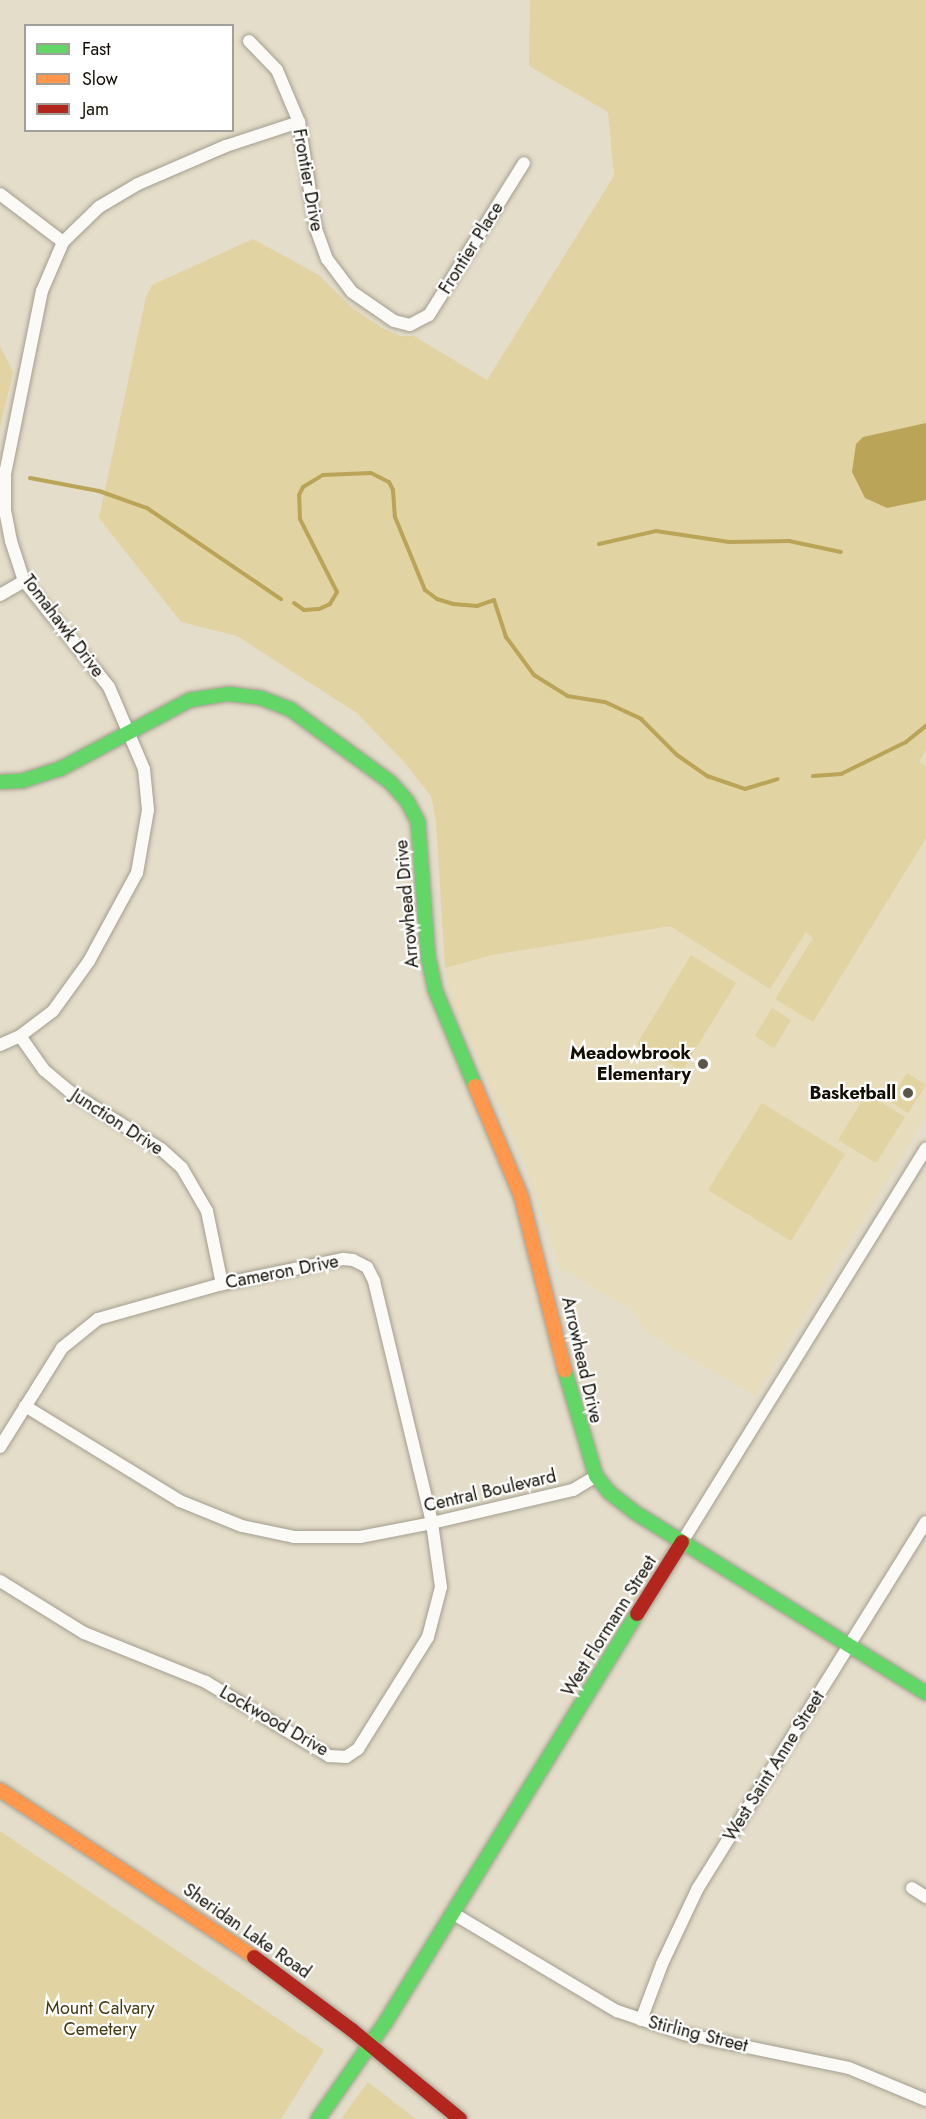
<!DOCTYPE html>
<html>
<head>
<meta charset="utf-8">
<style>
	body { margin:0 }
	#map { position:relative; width:926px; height:2119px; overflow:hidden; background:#e4ddc9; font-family:Jost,sans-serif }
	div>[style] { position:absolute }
	.built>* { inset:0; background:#e7dcbb }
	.green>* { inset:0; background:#e2d3a3 }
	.water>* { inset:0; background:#baa458 }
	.stream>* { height:4px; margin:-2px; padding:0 2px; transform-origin:2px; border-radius:2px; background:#baa458 }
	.roads { filter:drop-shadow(0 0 2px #a39e8f) drop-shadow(0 0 2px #a39e8f) }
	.street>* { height:12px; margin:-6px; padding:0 6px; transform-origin:6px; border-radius:6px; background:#fbfaf7 }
	.fast>* { height:14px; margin:-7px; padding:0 7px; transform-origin:7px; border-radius:7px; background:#63d668 }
	.slow>* { height:14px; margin:-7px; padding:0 7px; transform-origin:7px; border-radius:7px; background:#ff974d }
	.jam>* { height:14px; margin:-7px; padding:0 7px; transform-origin:7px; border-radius:7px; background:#b3261e }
	.dots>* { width:16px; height:16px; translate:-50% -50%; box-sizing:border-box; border:3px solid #fff; border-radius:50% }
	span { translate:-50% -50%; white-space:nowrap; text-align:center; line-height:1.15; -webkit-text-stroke:4.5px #fff; paint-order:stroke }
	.street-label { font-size:18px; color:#120e03 }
	.poi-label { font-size:18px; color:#120e03; font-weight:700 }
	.right { translate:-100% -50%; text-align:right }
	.park-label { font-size:18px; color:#44380f }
	.legend { position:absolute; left:24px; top:24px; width:210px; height:108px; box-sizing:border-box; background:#fff; border:2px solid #a09f9a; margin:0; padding:8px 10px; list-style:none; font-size:18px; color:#120e03 }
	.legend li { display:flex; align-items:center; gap:12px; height:30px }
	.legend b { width:30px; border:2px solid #a09f9a }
</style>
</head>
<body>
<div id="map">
	<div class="built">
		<div style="clip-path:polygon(926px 750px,926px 1117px,755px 1396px,663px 1342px,644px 1328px,630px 1309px,560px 1267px,523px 1159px,453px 1004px,445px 968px,492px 955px,670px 926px,770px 989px,806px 931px,844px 887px)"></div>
	</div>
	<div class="green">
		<div style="clip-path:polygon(530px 0,926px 0,926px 750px,919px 762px,926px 766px,926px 838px,813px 1022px,775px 999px,813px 938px,806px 932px,770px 989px,670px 926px,492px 955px,445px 968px,436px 822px,431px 796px,405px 763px,357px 713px,237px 636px,181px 622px,99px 518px,146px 297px,152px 285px,253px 239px,319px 275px,352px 308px,384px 329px,401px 336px,414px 336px,487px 380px,614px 176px,608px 112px,529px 66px)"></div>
		<div style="clip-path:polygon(0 346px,13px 372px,0 428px)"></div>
		<div style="clip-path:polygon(691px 955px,736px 983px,682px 1071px,637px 1044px)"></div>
		<div style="clip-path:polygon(772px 1008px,791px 1020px,774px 1048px,755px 1036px)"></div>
		<div style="clip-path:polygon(907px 1073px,926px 1085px,908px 1113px,889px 1101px)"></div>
		<div style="clip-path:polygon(867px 1093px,905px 1117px,876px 1163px,838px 1140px)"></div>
		<div style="clip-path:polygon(762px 1103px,845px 1154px,791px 1241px,708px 1190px)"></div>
		<div style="clip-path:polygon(0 1831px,324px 2050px,281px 2119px,0 2119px)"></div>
		<div style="clip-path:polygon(368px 2082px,416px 2119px,341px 2119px)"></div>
	</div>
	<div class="water">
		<div style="clip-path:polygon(926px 423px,926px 500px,887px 508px,865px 498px,852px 472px,856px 444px,863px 437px)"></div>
	</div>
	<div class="stream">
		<div style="left:30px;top:478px;width:70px;rotate:10.7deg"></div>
		<div style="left:99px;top:491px;width:51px;rotate:19.5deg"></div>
		<div style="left:147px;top:508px;width:162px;rotate:34.2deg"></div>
		<div style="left:599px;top:544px;width:58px;rotate:-12.8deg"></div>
		<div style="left:656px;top:531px;width:74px;rotate:8.6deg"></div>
		<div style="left:729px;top:542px;width:60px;rotate:-1deg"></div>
		<div style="left:789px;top:541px;width:53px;rotate:11.9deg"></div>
		<div style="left:294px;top:603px;width:12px;rotate:35deg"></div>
		<div style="left:304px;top:610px;width:15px;rotate:-4deg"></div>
		<div style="left:319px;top:609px;width:12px;rotate:-24deg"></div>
		<div style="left:330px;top:604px;width:14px;rotate:-60deg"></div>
		<div style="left:337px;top:592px;width:82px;rotate:-116.9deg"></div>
		<div style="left:300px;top:519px;width:24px;rotate:-92deg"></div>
		<div style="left:299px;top:495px;width:9px;rotate:-63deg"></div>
		<div style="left:303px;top:487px;width:23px;rotate:-31deg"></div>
		<div style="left:323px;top:475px;width:48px;rotate:-2.4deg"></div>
		<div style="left:371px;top:473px;width:20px;rotate:27deg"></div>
		<div style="left:389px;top:482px;width:9px;rotate:63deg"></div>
		<div style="left:393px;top:490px;width:27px;rotate:86deg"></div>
		<div style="left:395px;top:517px;width:79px;rotate:67.7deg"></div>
		<div style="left:425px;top:590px;width:15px;rotate:37deg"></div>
		<div style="left:437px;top:599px;width:17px;rotate:17deg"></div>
		<div style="left:453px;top:604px;width:24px;rotate:5deg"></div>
		<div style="left:477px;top:606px;width:18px;rotate:-19deg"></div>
		<div style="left:494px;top:600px;width:39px;rotate:72deg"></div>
		<div style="left:506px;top:637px;width:47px;rotate:53.6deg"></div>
		<div style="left:534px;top:675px;width:39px;rotate:32deg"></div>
		<div style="left:567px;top:696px;width:38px;rotate:9deg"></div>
		<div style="left:605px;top:702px;width:40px;rotate:25deg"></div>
		<div style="left:641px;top:719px;width:51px;rotate:45deg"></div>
		<div style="left:677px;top:755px;width:37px;rotate:35deg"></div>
		<div style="left:707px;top:776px;width:40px;rotate:18.9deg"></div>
		<div style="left:745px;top:789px;width:34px;rotate:-17deg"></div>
		<div style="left:813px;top:776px;width:28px;rotate:-4deg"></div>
		<div style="left:841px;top:774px;width:72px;rotate:-26.2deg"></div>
		<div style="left:906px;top:742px;width:26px;rotate:-39deg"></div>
	</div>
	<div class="roads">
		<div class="street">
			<div style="left:249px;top:41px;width:40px;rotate:46deg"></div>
			<div style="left:277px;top:70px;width:56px;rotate:67.1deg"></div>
			<div style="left:299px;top:122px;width:108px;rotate:81deg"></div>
			<div style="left:316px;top:229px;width:32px;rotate:70deg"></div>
			<div style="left:327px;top:259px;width:41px;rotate:52.9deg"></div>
			<div style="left:352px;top:292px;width:51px;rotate:34.6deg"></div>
			<div style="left:394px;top:321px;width:16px;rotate:14deg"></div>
			<div style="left:410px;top:325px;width:21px;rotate:-28deg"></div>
			<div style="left:429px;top:315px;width:179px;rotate:-58deg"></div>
			<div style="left:0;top:194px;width:79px;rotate:37.3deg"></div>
			<div style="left:0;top:595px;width:28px;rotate:-30deg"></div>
			<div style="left:20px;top:1036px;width:42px;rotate:54.8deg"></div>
			<div style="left:44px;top:1070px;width:33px;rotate:40deg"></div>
			<div style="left:69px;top:1091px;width:109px;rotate:32.2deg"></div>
			<div style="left:161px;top:1149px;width:28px;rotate:42deg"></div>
			<div style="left:182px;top:1168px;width:50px;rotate:59.8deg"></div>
			<div style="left:207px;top:1211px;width:75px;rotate:78.4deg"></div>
			<div style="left:0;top:1045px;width:22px;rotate:-24deg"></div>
			<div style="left:20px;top:1036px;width:41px;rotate:-37.1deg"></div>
			<div style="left:53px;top:1011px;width:62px;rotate:-54.2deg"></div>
			<div style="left:89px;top:961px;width:100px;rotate:-61.4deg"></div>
			<div style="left:137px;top:873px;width:64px;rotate:-80.1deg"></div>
			<div style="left:148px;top:810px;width:41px;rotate:-95.6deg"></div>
			<div style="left:144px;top:769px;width:89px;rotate:-113.1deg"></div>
			<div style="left:109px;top:687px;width:136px;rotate:-128.7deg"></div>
			<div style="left:24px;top:581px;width:42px;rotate:-108deg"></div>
			<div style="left:11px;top:541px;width:32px;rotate:-101deg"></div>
			<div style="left:5px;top:510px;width:36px;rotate:-90deg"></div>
			<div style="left:5px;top:474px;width:187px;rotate:-78.6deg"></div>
			<div style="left:42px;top:291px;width:53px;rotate:-66.8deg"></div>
			<div style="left:63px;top:242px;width:50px;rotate:-44.2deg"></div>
			<div style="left:99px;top:207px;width:45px;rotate:-30.5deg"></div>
			<div style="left:138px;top:184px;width:96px;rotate:-23.4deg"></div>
			<div style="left:226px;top:146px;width:77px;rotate:-18.2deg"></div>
			<div style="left:25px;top:1406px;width:182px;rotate:31.5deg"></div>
			<div style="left:180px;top:1501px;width:67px;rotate:22deg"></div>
			<div style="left:242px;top:1526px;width:53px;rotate:11.9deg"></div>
			<div style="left:294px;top:1537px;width:66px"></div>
			<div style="left:360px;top:1537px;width:73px;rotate:-11deg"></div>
			<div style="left:432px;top:1523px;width:145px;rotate:-13.2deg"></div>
			<div style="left:573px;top:1490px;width:27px;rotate:-31deg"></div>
			<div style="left:0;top:1447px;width:117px;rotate:-57.9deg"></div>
			<div style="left:62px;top:1348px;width:46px;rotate:-38.9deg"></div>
			<div style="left:98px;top:1319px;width:129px;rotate:-15.8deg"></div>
			<div style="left:222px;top:1284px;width:124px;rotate:-11.7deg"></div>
			<div style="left:343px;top:1259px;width:10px;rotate:6deg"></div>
			<div style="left:353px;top:1260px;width:16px;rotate:27deg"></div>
			<div style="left:367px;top:1267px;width:16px;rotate:63deg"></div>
			<div style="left:374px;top:1281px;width:249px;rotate:76.5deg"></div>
			<div style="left:432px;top:1523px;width:65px;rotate:82deg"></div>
			<div style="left:441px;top:1587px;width:52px;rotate:104.6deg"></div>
			<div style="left:428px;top:1637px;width:132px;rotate:122deg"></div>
			<div style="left:358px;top:1749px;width:14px;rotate:146deg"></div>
			<div style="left:346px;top:1757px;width:17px;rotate:-177deg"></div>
			<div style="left:329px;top:1756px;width:144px;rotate:-149deg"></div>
			<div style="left:206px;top:1682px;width:131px;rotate:-158.1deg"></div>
			<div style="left:84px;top:1633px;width:99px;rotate:-148.2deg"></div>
			<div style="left:682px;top:1542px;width:463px;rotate:-58.2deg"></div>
			<div style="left:912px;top:1888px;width:17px;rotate:33deg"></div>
			<div style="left:454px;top:1914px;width:190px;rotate:30.8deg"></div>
			<div style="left:617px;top:2011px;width:71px;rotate:18.9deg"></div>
			<div style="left:684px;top:2034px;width:168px;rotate:11.6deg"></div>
			<div style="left:849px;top:2068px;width:83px;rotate:22.6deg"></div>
			<div style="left:641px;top:2020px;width:60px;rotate:-69.4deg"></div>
			<div style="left:662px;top:1964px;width:84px;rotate:-64.7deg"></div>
			<div style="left:698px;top:1888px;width:431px;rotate:-58.1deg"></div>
		</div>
		<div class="fast">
			<div style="left:0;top:782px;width:22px;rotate:-3deg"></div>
			<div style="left:22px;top:781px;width:40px;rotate:-18deg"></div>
			<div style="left:60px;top:769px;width:147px;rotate:-28deg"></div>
			<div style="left:190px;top:700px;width:39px;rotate:-9deg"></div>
			<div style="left:229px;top:694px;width:32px;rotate:7deg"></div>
			<div style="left:261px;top:698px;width:31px;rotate:21deg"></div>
			<div style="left:290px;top:709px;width:124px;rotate:36.1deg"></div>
			<div style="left:390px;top:782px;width:25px;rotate:48deg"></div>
			<div style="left:407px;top:801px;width:24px;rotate:62deg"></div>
			<div style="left:418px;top:822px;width:134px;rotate:85.7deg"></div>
			<div style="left:428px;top:956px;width:35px;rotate:78deg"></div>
			<div style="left:435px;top:990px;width:104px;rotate:67.4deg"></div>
			<div style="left:565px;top:1371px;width:109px;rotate:73.6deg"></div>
			<div style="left:596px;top:1476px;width:22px;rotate:51deg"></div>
			<div style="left:610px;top:1493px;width:31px;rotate:38deg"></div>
			<div style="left:634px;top:1512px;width:344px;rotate:31.8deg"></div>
			<div style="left:318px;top:2119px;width:117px;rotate:-55.1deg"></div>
			<div style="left:385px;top:2023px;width:480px;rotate:-58.4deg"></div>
		</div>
		<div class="slow">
			<div style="left:475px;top:1086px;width:119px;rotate:67.3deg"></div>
			<div style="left:521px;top:1196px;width:180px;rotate:75.9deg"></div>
			<div style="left:0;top:1790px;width:304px;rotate:33.3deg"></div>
		</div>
		<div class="jam">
			<div style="left:637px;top:1614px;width:85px;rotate:-58deg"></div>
			<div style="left:254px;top:1957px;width:122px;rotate:36.7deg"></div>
			<div style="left:352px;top:2030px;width:140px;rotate:39.5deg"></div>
		</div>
	</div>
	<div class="dots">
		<div style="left:703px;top:1064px;background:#5c5648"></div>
		<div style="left:908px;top:1093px;background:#5c5648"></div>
	</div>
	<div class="street-label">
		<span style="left:308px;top:180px;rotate:80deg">Frontier Drive</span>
		<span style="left:471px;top:248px;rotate:-58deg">Frontier Place</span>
		<span style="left:63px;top:626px;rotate:53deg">Tomahawk Drive</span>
		<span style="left:407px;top:904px;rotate:-95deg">Arrowhead Drive</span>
		<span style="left:117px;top:1122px;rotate:33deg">Junction Drive</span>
		<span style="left:282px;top:1272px;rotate:-11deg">Cameron Drive</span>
		<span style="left:582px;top:1360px;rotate:77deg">Arrowhead Drive</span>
		<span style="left:490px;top:1491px;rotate:-13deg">Central Boulevard</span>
		<span style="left:609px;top:1626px;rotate:-58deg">West Flormann Street</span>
		<span style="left:274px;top:1721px;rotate:30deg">Lockwood Drive</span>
		<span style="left:774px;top:1766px;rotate:-58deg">West Saint Anne Street</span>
		<span style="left:247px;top:1931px;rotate:35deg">Sheridan Lake Road</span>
		<span style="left:698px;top:2034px;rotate:14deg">Stirling Street</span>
	</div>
	<div class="poi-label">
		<span class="right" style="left:691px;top:1064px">Meadowbrook<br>Elementary</span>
		<span class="right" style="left:896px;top:1093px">Basketball</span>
	</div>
	<div class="park-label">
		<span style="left:100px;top:2019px">Mount Calvary<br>Cemetery</span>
	</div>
	<ul class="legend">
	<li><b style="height:8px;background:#63d668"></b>Fast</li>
	<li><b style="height:8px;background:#ff974d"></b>Slow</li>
	<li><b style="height:8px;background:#b3261e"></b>Jam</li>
	</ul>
</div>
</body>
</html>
